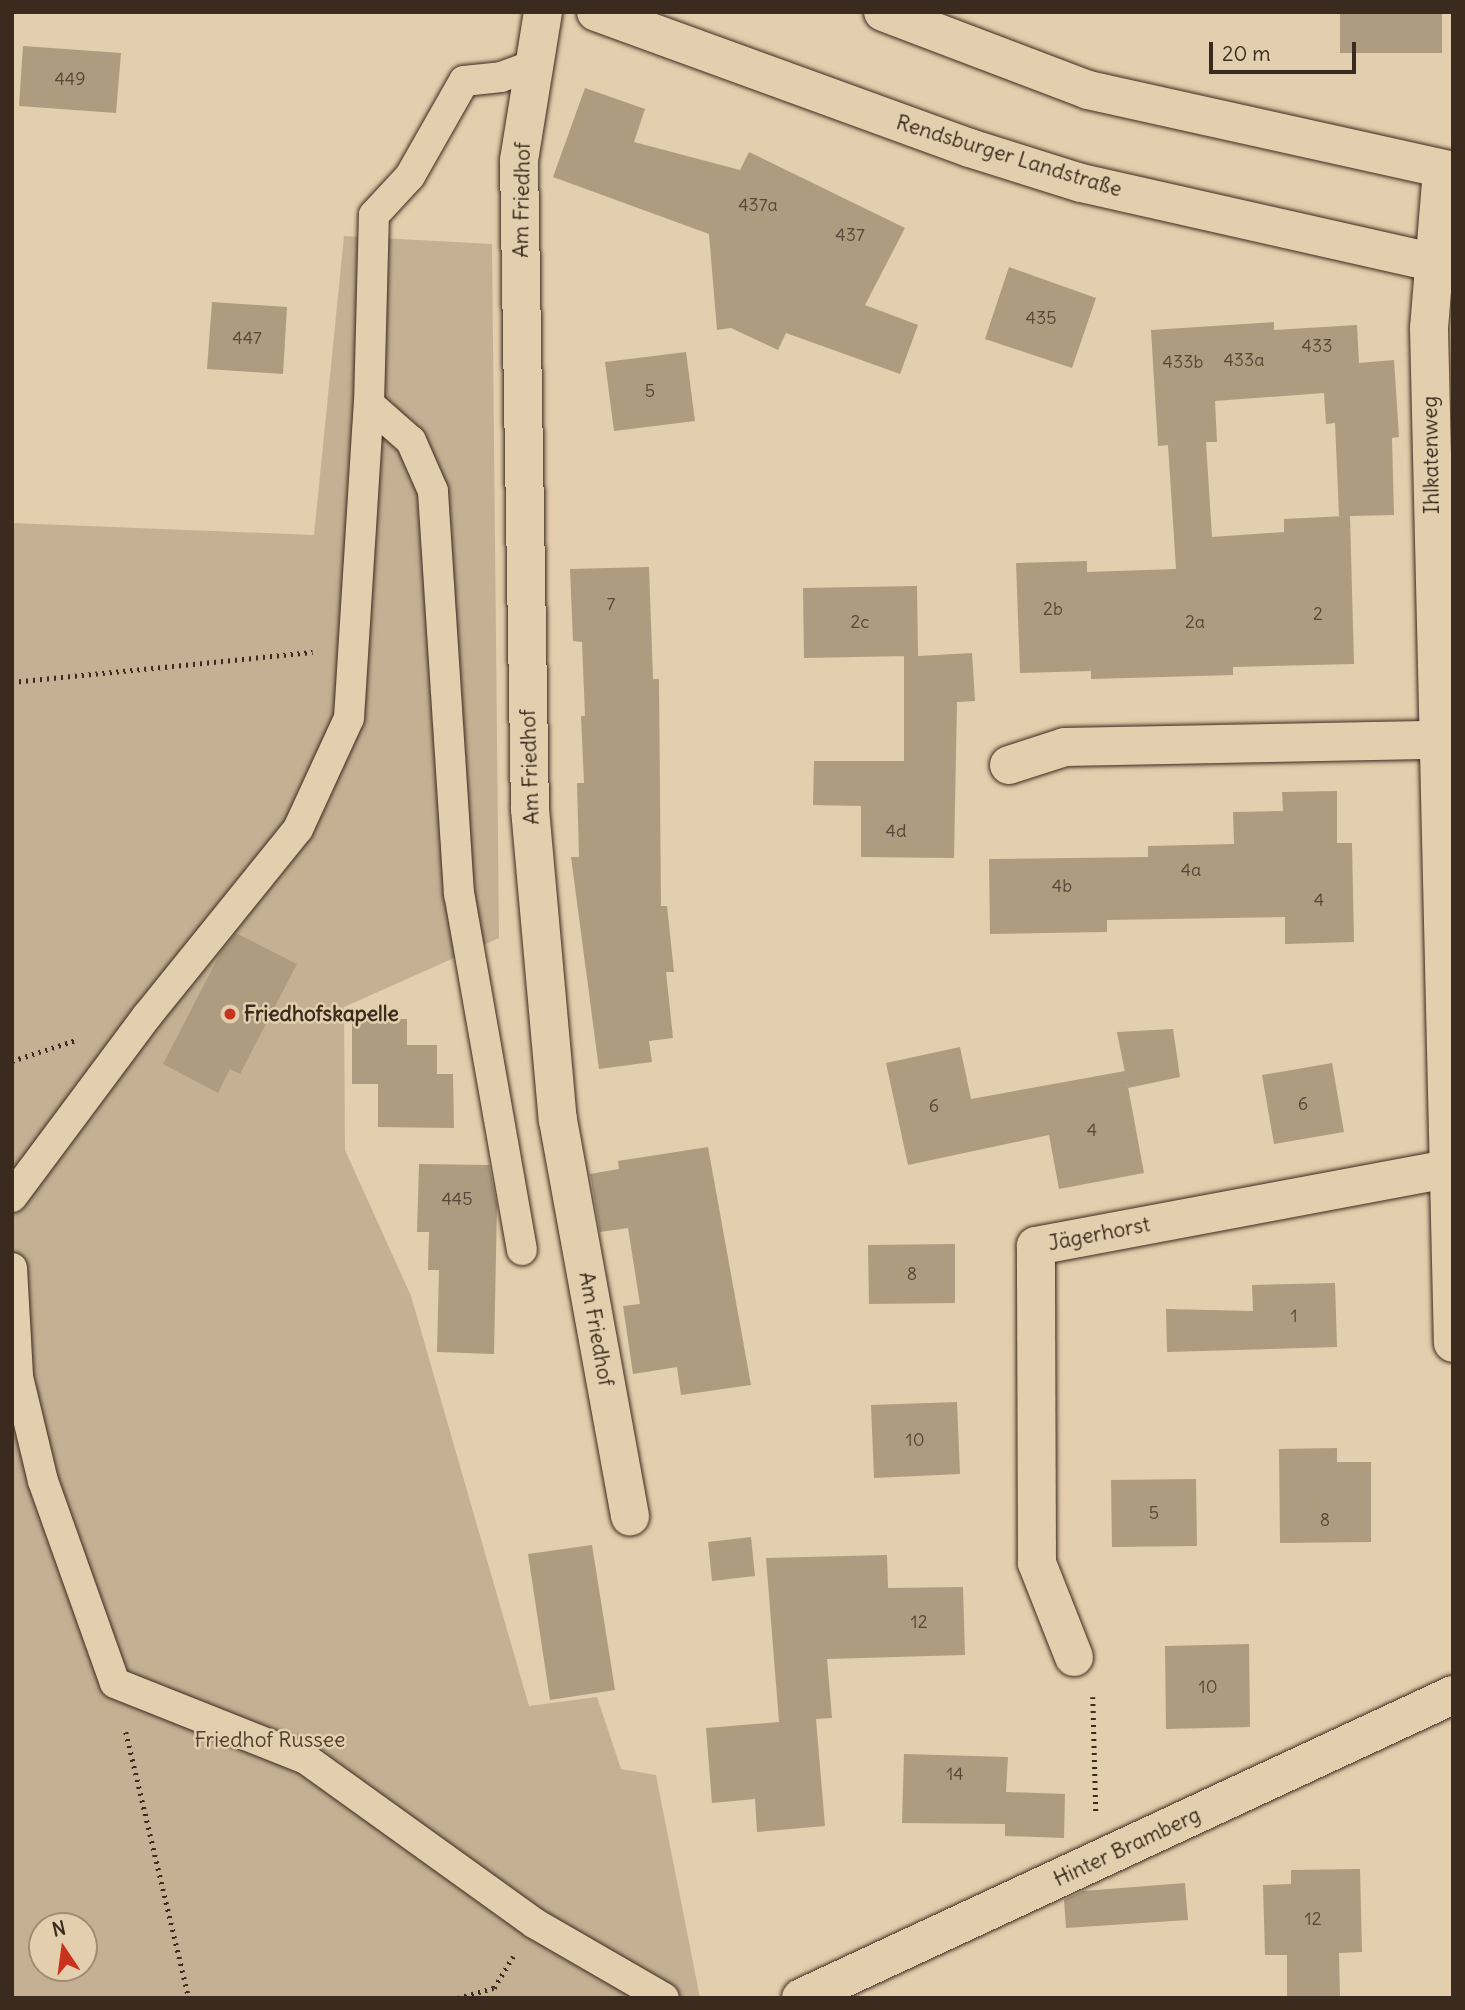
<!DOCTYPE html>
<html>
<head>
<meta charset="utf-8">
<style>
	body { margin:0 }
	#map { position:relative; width:1465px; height:2010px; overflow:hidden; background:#e3cead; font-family:Delius,sans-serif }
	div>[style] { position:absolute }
	.green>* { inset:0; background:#c5b093 }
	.building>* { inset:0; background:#af9b80 }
	.path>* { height:4.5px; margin-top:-2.25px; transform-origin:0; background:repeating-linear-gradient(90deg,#3b2a1e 0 2px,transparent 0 7px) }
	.roads { filter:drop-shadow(0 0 2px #3b2a1e) drop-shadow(0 0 2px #3b2a1e) }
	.lane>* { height:30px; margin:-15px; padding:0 15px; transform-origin:15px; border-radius:15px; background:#e3cead }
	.street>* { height:38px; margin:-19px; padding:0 19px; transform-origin:19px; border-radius:19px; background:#e3cead }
	.secondary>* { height:38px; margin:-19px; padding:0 19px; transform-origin:19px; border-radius:19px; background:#e3cead }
	.dots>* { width:19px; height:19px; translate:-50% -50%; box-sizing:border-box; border:4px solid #e3cead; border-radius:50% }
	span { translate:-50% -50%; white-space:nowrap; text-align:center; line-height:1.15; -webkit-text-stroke:5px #e3cead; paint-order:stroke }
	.number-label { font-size:18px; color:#584636 }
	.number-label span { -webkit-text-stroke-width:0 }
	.street-label { font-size:21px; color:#3b2a1e }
	.poi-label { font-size:21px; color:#3b2a1e; font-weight:700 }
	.left { translate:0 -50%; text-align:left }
	.park-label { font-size:21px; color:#503e30 }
	.frame { position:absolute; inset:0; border:14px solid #3b2a1e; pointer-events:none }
	.north { position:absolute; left:28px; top:1912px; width:70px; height:70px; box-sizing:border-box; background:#e3cead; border:2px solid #a08c74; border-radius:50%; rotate:347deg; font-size:19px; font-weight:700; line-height:28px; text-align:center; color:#3b2a1e }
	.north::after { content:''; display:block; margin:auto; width:24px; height:32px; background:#c8321e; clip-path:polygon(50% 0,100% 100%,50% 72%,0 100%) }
	.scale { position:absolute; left:1209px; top:42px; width:147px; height:32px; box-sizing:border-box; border:4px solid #3b2a1e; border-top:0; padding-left:9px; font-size:21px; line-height:24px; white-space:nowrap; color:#3b2a1e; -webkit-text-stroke:5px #e3cead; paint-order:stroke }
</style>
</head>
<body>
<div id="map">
	<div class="green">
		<div style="clip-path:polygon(evenodd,344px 236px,492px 244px,499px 938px,344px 1007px,345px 1150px,411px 1296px,529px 1706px,597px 1697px,621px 1769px,656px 1775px,700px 1998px,12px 1998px,12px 523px,314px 535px,344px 236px,42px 1926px,84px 1926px,84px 1968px,42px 1968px,42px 1926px)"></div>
	</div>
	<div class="building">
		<div style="clip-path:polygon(1340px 12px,1442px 12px,1442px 53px,1340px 53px)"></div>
		<div style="clip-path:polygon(23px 46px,121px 53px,116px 113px,19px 106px)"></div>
		<div style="clip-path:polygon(585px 88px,645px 109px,634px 142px,740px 170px,749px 152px,905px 228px,865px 305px,918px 325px,900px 374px,786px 333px,778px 350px,731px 328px,717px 330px,709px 234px,553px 177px)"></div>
		<div style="clip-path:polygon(1009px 267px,1096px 298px,1072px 368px,985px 339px)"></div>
		<div style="clip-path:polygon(212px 302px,287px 307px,283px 374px,207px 369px)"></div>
		<div style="clip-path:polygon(evenodd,1274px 322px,1274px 330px,1357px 325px,1359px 363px,1394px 360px,1399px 437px,1392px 438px,1394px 515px,1350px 516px,1354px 664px,1233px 667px,1233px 675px,1091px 679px,1091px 671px,1020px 673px,1016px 563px,1087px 561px,1087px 572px,1176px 569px,1168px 445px,1158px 446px,1151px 330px,1274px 322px,1324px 393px,1326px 424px,1335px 423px,1339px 516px,1346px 516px,1284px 519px,1284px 532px,1212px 537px,1206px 442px,1217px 442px,1215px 401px,1324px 393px)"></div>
		<div style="clip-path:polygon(686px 352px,695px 421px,614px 431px,605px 362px)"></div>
		<div style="clip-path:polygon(649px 567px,653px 679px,659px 679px,661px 906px,667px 906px,674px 972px,666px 972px,673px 1038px,649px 1041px,652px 1062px,599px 1069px,571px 857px,579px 857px,577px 783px,584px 783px,581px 716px,585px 716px,582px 642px,573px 641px,570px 569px)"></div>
		<div style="clip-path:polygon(917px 586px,918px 656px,972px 653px,975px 701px,957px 702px,954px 858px,861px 857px,861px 806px,813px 805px,814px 761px,904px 761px,904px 656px,909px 656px,804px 658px,803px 588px)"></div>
		<div style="clip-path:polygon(1337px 791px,1337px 843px,1352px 843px,1354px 942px,1285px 944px,1285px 917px,1107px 920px,1107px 932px,990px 934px,989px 859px,1148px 857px,1148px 846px,1234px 844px,1233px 812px,1283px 811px,1282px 792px)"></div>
		<div style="clip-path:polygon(236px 933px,297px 964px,240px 1074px,230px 1069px,218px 1093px,163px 1064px,221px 952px)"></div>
		<div style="clip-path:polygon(352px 1019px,407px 1019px,407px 1045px,437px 1045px,437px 1074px,453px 1074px,454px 1128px,378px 1127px,378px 1084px,352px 1084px)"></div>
		<div style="clip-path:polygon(1173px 1029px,1180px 1077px,1128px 1088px,1117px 1032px)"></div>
		<div style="clip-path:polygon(960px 1047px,971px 1099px,1125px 1071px,1144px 1173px,1059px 1189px,1049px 1135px,908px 1165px,886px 1063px)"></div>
		<div style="clip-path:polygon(1332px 1063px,1344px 1132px,1274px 1144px,1262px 1075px)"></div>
		<div style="clip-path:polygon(708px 1147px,751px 1385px,681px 1395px,677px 1367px,633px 1374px,623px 1306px,640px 1304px,628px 1228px,600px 1232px,590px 1174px,619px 1169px,618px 1161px)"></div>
		<div style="clip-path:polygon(419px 1164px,489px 1165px,497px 1206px,494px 1354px,437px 1352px,439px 1270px,428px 1270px,429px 1232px,417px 1232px)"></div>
		<div style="clip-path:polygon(955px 1244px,955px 1303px,869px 1304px,868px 1245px)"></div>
		<div style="clip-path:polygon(1335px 1283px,1337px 1347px,1167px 1352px,1166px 1309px,1253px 1311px,1252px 1285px)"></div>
		<div style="clip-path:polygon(957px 1402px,960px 1474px,874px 1478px,871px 1405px)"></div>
		<div style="clip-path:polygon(1337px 1448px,1337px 1462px,1371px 1462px,1371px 1542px,1280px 1543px,1279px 1449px)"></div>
		<div style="clip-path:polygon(1196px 1479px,1197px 1546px,1112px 1547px,1111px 1480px)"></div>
		<div style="clip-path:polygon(751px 1537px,755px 1576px,712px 1581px,708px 1542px)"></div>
		<div style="clip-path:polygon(592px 1545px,615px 1690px,550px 1700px,528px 1554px)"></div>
		<div style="clip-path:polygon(887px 1555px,888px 1588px,963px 1587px,965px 1655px,827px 1659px,832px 1718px,816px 1719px,825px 1826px,757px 1832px,755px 1799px,712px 1803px,706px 1728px,779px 1722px,766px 1558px)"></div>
		<div style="clip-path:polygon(1249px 1644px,1250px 1727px,1166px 1729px,1165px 1646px)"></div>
		<div style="clip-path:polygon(904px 1754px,1008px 1757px,1006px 1792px,1065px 1794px,1064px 1838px,1005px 1836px,1005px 1824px,902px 1823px)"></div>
		<div style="clip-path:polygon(1360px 1869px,1362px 1952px,1339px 1953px,1340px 1998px,1287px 1998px,1287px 1955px,1265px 1955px,1263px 1885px,1291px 1884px,1291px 1870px)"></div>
		<div style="clip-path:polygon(1185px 1883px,1188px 1920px,1066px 1928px,1064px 1900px,1083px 1891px)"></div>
	</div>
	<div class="path">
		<div style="left:12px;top:682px;width:302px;rotate:-5.7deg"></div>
		<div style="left:12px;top:1061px;width:67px;rotate:-18.2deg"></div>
		<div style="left:1093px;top:1697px;width:114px;rotate:88.5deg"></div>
		<div style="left:126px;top:1732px;width:273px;rotate:76.7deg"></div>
		<div style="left:458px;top:1998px;width:37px;rotate:-16deg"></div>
		<div style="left:494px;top:1988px;width:37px;rotate:-59deg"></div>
	</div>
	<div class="roads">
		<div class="lane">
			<div style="left:12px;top:1197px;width:226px;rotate:-53.3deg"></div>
			<div style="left:147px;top:1016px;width:240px;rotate:-51.1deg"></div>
			<div style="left:298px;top:829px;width:122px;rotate:-65.3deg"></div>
			<div style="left:349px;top:718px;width:315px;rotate:-86.4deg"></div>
			<div style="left:522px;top:1250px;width:362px;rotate:-100deg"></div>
			<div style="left:459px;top:894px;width:404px;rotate:-93.7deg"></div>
			<div style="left:433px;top:491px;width:55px;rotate:-113.7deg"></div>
			<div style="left:411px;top:441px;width:56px;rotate:-138.6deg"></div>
			<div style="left:369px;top:404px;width:189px;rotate:-88.5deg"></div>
			<div style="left:374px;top:215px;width:53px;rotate:-47.3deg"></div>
			<div style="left:410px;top:176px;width:109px;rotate:-60.4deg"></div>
			<div style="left:464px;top:81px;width:37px;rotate:-6deg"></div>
			<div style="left:501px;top:77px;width:33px;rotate:-20deg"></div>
			<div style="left:12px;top:1268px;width:109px;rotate:86.8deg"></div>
			<div style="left:18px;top:1377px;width:107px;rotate:76.5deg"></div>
			<div style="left:43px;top:1481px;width:214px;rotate:70.4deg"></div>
			<div style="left:115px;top:1683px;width:206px;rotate:21.7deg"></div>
			<div style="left:306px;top:1759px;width:281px;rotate:35.7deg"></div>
			<div style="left:534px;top:1923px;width:150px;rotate:30deg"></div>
		</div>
		<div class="street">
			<div style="left:543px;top:12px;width:151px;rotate:99.2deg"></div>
			<div style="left:519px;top:161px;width:648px;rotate:89.03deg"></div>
			<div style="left:530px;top:809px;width:312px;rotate:84.9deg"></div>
			<div style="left:558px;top:1120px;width:403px;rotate:79.7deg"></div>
			<div style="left:596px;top:12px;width:398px;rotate:20deg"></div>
			<div style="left:970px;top:148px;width:116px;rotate:17.5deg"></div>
			<div style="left:1081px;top:183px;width:360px;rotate:12.7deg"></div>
			<div style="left:1442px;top:170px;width:159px;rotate:94.7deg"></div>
			<div style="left:1429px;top:328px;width:1015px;rotate:88.65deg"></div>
			<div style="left:1009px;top:765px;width:59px;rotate:-17.8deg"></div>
			<div style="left:1065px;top:747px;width:372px;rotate:-1.1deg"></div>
			<div style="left:1074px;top:1657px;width:101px;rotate:-111.5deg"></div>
			<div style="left:1037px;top:1563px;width:317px;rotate:-90.2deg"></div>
			<div style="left:1036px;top:1246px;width:419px;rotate:-10.6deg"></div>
			<div style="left:801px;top:1998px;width:719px;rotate:-24.93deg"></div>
		</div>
		<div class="secondary">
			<div style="left:883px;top:12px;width:219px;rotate:20.8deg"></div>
			<div style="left:1088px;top:90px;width:374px;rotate:12.5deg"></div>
		</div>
	</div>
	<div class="dots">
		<div style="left:230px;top:1014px;background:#c8321e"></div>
	</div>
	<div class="number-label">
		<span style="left:70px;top:79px">449</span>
		<span style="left:758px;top:205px">437a</span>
		<span style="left:850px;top:235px">437</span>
		<span style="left:1041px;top:318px">435</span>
		<span style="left:247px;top:338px">447</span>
		<span style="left:1317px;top:346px">433</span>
		<span style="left:1244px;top:360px">433a</span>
		<span style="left:1183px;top:362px">433b</span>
		<span style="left:650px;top:391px">5</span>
		<span style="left:611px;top:604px">7</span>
		<span style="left:1053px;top:609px">2b</span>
		<span style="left:1318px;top:614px">2</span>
		<span style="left:860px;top:622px">2c</span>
		<span style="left:1195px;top:622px">2a</span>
		<span style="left:896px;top:831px">4d</span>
		<span style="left:1191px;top:870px">4a</span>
		<span style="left:1062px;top:886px">4b</span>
		<span style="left:1319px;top:900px">4</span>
		<span style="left:1303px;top:1104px">6</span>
		<span style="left:934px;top:1106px">6</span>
		<span style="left:1092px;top:1130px">4</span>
		<span style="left:457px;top:1199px">445</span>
		<span style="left:912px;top:1274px">8</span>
		<span style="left:1294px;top:1316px">1</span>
		<span style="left:915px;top:1440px">10</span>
		<span style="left:1154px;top:1513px">5</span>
		<span style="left:1325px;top:1520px">8</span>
		<span style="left:919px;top:1622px">12</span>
		<span style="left:1208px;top:1687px">10</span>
		<span style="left:955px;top:1774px">14</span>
		<span style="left:1313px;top:1919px">12</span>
	</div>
	<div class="street-label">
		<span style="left:1009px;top:156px;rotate:17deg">Rendsburger Landstraße</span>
		<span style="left:522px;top:200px;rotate:-89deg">Am Friedhof</span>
		<span style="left:1431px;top:455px;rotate:-91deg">Ihlkatenweg</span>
		<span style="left:530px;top:767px;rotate:-92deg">Am Friedhof</span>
		<span style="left:1099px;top:1234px;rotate:-11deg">Jägerhorst</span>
		<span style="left:596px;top:1329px;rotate:80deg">Am Friedhof</span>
		<span style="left:1127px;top:1847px;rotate:-25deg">Hinter Bramberg</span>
	</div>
	<div class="poi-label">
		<span class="left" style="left:244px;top:1014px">Friedhofskapelle</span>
	</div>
	<div class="park-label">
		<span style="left:270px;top:1740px">Friedhof Russee</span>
	</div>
	<div class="frame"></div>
	<div class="north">N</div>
	<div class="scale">20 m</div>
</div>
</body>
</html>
